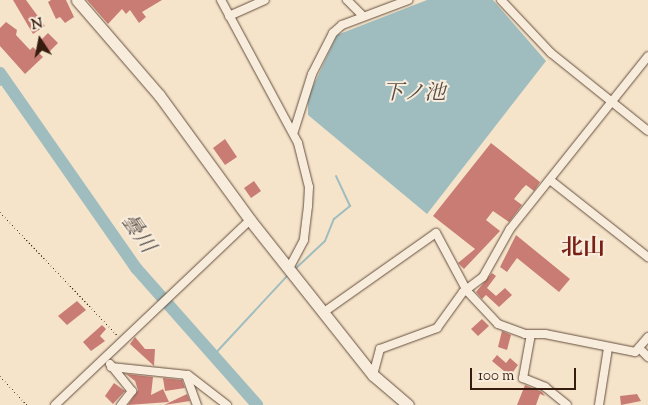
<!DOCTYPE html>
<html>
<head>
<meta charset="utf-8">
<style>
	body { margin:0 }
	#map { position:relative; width:648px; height:405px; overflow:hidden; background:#f5e4ca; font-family:"Sorts Mill Goudy","Noto Serif JP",serif }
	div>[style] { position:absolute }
	.water>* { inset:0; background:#9fbdbf }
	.stream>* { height:2px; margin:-1px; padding:0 1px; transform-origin:1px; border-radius:1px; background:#9fbdbf }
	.river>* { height:12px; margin:-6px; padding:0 6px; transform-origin:6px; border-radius:6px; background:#9fbdbf }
	.building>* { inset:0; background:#c97c73 }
	.path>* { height:1px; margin-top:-0.5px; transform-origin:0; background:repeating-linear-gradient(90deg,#361c0e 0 1px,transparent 0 3.5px) }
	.roads { filter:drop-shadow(0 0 1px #664e3d) drop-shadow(0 0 1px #664e3d) }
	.street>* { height:8px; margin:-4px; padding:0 4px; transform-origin:4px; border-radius:4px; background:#f8eddd }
	.secondary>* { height:11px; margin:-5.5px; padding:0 5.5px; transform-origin:5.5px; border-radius:5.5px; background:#f8eddd }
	span { translate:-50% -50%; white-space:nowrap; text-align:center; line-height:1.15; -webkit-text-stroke:4px #f8eddd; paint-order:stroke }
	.water-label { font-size:21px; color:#564c43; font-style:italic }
	.quarter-label { font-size:22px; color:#7a1f14; font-weight:700 }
	.north { position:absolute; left:15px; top:15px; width:50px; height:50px; -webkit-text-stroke:4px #f8eddd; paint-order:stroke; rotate:349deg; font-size:14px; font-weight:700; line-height:20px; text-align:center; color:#361c0e }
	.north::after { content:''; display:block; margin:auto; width:18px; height:22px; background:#361c0e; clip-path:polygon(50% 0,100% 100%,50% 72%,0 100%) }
	.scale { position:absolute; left:470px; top:368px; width:106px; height:22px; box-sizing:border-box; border:2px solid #361c0e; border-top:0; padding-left:6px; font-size:15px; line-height:18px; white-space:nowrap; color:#361c0e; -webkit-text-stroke:4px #f8eddd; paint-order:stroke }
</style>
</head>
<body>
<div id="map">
	<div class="water">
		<div style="clip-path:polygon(427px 0,493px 0,546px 61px,427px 214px,308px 115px,308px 97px,337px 35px)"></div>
	</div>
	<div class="stream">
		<div style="left:0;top:85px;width:9px;rotate:-36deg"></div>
		<div style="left:294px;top:270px;width:42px;rotate:-43.1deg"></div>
		<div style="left:325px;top:241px;width:24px;rotate:-68deg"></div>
		<div style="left:334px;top:219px;width:21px;rotate:-39deg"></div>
		<div style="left:350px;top:206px;width:33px;rotate:-115deg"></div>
		<div style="left:212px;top:357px;width:112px;rotate:-47.2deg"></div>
	</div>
	<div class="river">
		<div style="left:0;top:73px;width:238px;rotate:55.1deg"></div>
		<div style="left:136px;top:268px;width:183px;rotate:48.5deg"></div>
	</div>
	<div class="building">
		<div style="clip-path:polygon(13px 0,26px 0,45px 26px,33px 34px)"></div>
		<div style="clip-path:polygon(51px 0,66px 0,74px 17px,65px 23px,60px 17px,56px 19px,48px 2px)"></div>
		<div style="clip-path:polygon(87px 0,162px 0,142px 12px,146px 17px,139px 23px,130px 10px,126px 14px,122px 9px,108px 24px)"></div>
		<div style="clip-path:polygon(6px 22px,17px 30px,16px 35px,30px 50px,33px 47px,43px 57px,25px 74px,0 46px,0 28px)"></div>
		<div style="clip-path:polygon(48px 33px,58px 43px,48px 53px,39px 42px)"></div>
		<div style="clip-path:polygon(225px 139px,237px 157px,225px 165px,213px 148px)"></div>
		<div style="clip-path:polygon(491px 143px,540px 182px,534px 191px,526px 185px,522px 189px,514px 199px,522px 205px,509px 222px,493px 211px,486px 220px,500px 231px,464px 269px,458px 263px,475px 249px,433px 216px)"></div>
		<div style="clip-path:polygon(254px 181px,261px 191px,251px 198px,244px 188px)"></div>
		<div style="clip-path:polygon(516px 235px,570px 279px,559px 292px,517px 258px,507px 272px,500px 267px)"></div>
		<div style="clip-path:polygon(492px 273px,496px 276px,487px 288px,496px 296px,505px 288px,512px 295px,499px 307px,486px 295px,482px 299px,476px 292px)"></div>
		<div style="clip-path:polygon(77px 301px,86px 310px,67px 325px,58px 316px)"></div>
		<div style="clip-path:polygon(482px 319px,489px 326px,478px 336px,471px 329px)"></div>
		<div style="clip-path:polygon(102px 325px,106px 329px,100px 336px,105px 341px,91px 351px,83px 342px)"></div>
		<div style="clip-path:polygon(502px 331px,511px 335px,507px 350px,498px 347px)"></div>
		<div style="clip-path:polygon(135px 337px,145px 349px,155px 349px,154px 366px,130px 344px)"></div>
		<div style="clip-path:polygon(497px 355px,506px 363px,510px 358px,518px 365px,510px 376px,492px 361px)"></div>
		<div style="clip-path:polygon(126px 374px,153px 377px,151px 395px,163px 389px,169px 402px,128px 405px,138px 390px,135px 381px)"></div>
		<div style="clip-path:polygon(163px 378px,182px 380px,185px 388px,165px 391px)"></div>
		<div style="clip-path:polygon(114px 383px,125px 391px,113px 404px,105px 396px)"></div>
		<div style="clip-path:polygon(525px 385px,542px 392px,545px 396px,540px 394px,536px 405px,517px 405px)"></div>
		<div style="clip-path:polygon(187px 394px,190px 401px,164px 405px)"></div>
		<div style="clip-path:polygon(637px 394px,641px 401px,621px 405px,620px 396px)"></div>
	</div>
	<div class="path">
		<div style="left:0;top:212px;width:171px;rotate:46.4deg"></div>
		<div style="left:0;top:376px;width:40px;rotate:47deg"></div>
	</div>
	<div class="roads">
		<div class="street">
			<div style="left:221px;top:0;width:162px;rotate:61.7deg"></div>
			<div style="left:298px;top:143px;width:45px;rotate:76deg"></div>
			<div style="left:309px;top:187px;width:19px;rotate:93deg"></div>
			<div style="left:308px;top:206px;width:34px;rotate:97deg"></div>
			<div style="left:304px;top:240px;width:32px;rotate:118deg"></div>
			<div style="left:347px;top:0;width:23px;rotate:45deg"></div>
			<div style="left:501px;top:0;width:73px;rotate:46.7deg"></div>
			<div style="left:551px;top:53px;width:124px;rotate:38.8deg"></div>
			<div style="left:229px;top:16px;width:39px;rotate:-24deg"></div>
			<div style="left:294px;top:131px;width:60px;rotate:-72.5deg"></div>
			<div style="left:312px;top:74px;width:46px;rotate:-62.9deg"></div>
			<div style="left:333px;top:33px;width:12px;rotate:-42deg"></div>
			<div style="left:342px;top:25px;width:71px;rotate:-20.7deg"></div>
			<div style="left:550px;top:180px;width:125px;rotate:38.2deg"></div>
			<div style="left:324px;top:312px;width:137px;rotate:-35.2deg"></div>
			<div style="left:436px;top:233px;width:66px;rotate:61.9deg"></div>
			<div style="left:467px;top:291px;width:45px;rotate:46.8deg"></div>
			<div style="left:498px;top:324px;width:29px;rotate:20deg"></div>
			<div style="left:525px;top:334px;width:20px"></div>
			<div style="left:545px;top:334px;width:92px;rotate:11.3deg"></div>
			<div style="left:635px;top:352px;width:20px;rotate:-49deg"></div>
			<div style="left:531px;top:334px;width:45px;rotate:100.3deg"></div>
			<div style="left:523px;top:378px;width:24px;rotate:22deg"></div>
			<div style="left:545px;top:387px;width:28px;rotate:39deg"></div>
			<div style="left:639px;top:348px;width:13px;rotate:45deg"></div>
			<div style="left:110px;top:364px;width:35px;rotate:51deg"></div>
			<div style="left:132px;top:391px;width:18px;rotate:128deg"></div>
			<div style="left:111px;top:367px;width:77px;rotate:5.9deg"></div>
			<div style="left:188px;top:375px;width:49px;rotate:37.6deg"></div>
			<div style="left:186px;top:375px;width:32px;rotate:70deg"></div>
			<div style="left:373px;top:375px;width:27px;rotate:-75deg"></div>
			<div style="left:380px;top:349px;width:61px;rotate:-20.2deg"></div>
			<div style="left:437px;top:328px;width:44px;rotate:-54.2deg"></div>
			<div style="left:463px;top:292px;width:25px;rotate:-37deg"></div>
			<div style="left:483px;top:277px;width:55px;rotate:-60.6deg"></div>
			<div style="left:510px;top:229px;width:221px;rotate:-51.4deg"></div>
			<div style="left:55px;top:405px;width:269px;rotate:-43.5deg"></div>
			<div style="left:599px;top:405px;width:58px;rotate:-81deg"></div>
		</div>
		<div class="secondary">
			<div style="left:77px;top:0;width:125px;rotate:49.2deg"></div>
			<div style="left:159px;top:95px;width:155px;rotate:53.9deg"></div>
			<div style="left:250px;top:220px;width:198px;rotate:51.6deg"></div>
			<div style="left:373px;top:375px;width:46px;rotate:40.6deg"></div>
		</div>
	</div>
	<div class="water-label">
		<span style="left:414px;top:94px">下ノ池</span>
		<span style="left:137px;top:234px;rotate:55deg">曇川</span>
	</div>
	<div class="quarter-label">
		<span style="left:583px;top:250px">北山</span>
	</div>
	<div class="north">N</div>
	<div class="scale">100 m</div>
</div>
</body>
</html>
